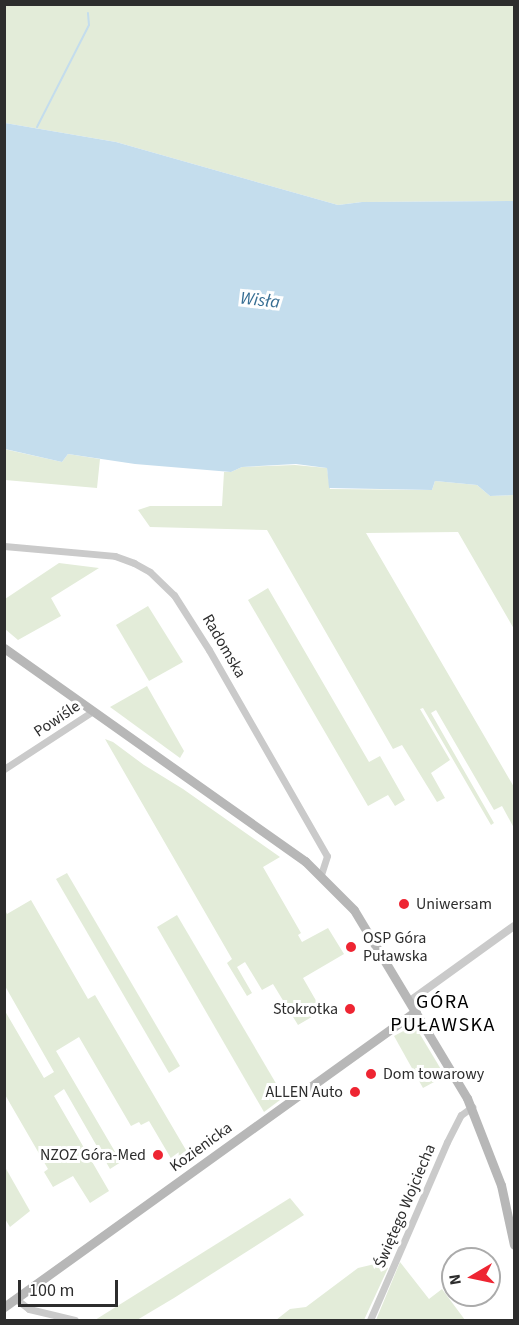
<!DOCTYPE html>
<html>
<head>
<meta charset="utf-8">
<style>
	body { margin:0 }
	#map { position:relative; width:519px; height:1325px; overflow:hidden; background:#fff; font-family:"Source Sans 3",sans-serif }
	div>[style] { position:absolute }
	.green>* { inset:0; background:#e3ecd9 }
	.water>* { inset:0; background:#c4dded }
	.stream>* { height:2px; margin:-1px; padding:0 1px; transform-origin:1px; border-radius:1px; background:#c4dded }
	.minor>* { height:7px; margin:-3.5px; padding:0 3.5px; transform-origin:3.5px; border-radius:3.5px; background:#cacaca }
	.tertiary>* { height:8px; margin:-4px; padding:0 4px; transform-origin:4px; border-radius:4px; background:#cacaca }
	.secondary>* { height:9px; margin:-4.5px; padding:0 4.5px; transform-origin:4.5px; border-radius:4.5px; background:#b7b7b7 }
	.dots>* { width:16px; height:16px; translate:-50% -50%; box-sizing:border-box; border:3px solid #fff; border-radius:50% }
	span { translate:-50% -50%; white-space:nowrap; text-align:center; line-height:1.15; -webkit-text-stroke:6px #fff; paint-order:stroke }
	.street-label { font-size:16px; color:#2d2d2d }
	.poi-label { font-size:16px; color:#2d2d2d }
	.left { translate:0 -50%; text-align:left }
	.right { translate:-100% -50%; text-align:right }
	.water-label { font-size:18px; color:#376e93; font-style:italic }
	.quarter-label { font-size:20px; color:#000; letter-spacing:1.5px }
	.frame { position:absolute; inset:0; border:6px solid #2d2d2d; pointer-events:none }
	.north { position:absolute; left:441px; top:1247px; width:60px; height:60px; box-sizing:border-box; background:#fff; border:2px solid #ababab; border-radius:50%; rotate:261deg; font-size:16px; font-weight:700; line-height:24px; text-align:center; color:#2d2d2d }
	.north::after { content:''; display:block; margin:auto; width:21px; height:27px; background:#ee2532; clip-path:polygon(50% 0,100% 100%,50% 72%,0 100%) }
	.scale { position:absolute; left:18px; top:1280px; width:100px; height:27px; box-sizing:border-box; border:3px solid #2d2d2d; border-top:0; padding-left:8px; font-size:18px; line-height:21px; white-space:nowrap; color:#2d2d2d; -webkit-text-stroke:4px #fff; paint-order:stroke }
</style>
</head>
<body>
<div id="map">
	<div class="green">
		<div style="clip-path:polygon(4px 5px,514px 5px,514px 201px,362px 202px,338px 205px,116px 142px,5px 123px)"></div>
		<div style="clip-path:polygon(4px 449px,62px 462px,68px 454px,100px 459px,97px 488px,5px 480px)"></div>
		<div style="clip-path:polygon(295px 465px,327px 468px,330px 489px,432px 490px,435px 481px,477px 485px,490px 496px,514px 495px,514px 629px,458px 532px,366px 533px,514px 787px,514px 828px,502px 806px,494px 810px,436px 710px,431px 713px,494px 823px,491px 825px,423px 708px,420px 709px,450px 760px,431px 773px,445px 798px,437px 802px,402px 745px,393px 749px,267px 530px,150px 527px,138px 510px,150px 506px,222px 506px,224px 472px,231px 472px,242px 467px)"></div>
		<div style="clip-path:polygon(59px 563px,99px 568px,51px 598px,61px 616px,18px 640px,5px 629px,5px 599px)"></div>
		<div style="clip-path:polygon(268px 588px,369px 762px,380px 756px,405px 800px,395px 806px,388px 795px,368px 806px,248px 600px)"></div>
		<div style="clip-path:polygon(148px 606px,183px 662px,149px 681px,116px 625px)"></div>
		<div style="clip-path:polygon(147px 686px,184px 751px,180px 758px,110px 707px)"></div>
		<div style="clip-path:polygon(105px 739px,113px 742px,144px 765px,183px 789px,280px 857px,263px 867px,301px 933px,298px 935px,302px 942px,328px 928px,344px 954px,303px 978px,322px 1011px,298px 1025px,273px 984px,262px 990px,245px 962px,237px 967px,252px 993px,247px 996px,227px 963px,232px 959px)"></div>
		<div style="clip-path:polygon(67px 873px,180px 1066px,169px 1073px,56px 879px)"></div>
		<div style="clip-path:polygon(31px 900px,88px 999px,95px 995px,193px 1162px,179px 1172px,149px 1121px,141px 1125px,139px 1122px,131px 1126px,79px 1037px,56px 1051px,121px 1162px,110px 1169px,64px 1089px,54px 1096px,109px 1191px,90px 1203px,73px 1176px,53px 1187px,44px 1172px,48px 1169px,4px 1093px,5px 1011px,44px 1078px,54px 1072px,5px 986px,5px 910px,7px 914px)"></div>
		<div style="clip-path:polygon(177px 915px,284px 1097px,264px 1112px,157px 927px)"></div>
		<div style="clip-path:polygon(411px 1027px,418px 1031px,445px 1076px,423px 1088px,394px 1036px)"></div>
		<div style="clip-path:polygon(5px 1167px,30px 1211px,10px 1227px,5px 1219px)"></div>
		<div style="clip-path:polygon(290px 1198px,304px 1215px,174px 1298px,137px 1320px,95px 1320px)"></div>
		<div style="clip-path:polygon(400px 1262px,429px 1299px,442px 1289px,465px 1320px,376px 1320px)"></div>
		<div style="clip-path:polygon(379px 1263px,388px 1268px,364px 1320px,276px 1320px,290px 1309px,306px 1307px,358px 1268px)"></div>
	</div>
	<div class="water">
		<div style="clip-path:polygon(5px 123px,116px 142px,338px 205px,362px 202px,514px 201px,514px 495px,490px 496px,477px 485px,435px 481px,432px 490px,329px 488px,327px 468px,296px 464px,242px 467px,231px 472px,135px 464px,68px 454px,62px 462px,5px 449px)"></div>
	</div>
	<div class="stream">
		<div style="left:37px;top:127px;width:114px;rotate:-63deg"></div>
		<div style="left:89px;top:25px;width:12px;rotate:-95deg"></div>
	</div>
	<div class="minor">
		<div style="left:4px;top:546px;width:111px;rotate:5.1deg"></div>
		<div style="left:115px;top:556px;width:20px;rotate:20deg"></div>
		<div style="left:134px;top:563px;width:18px;rotate:29deg"></div>
		<div style="left:150px;top:572px;width:33px;rotate:44deg"></div>
		<div style="left:174px;top:595px;width:65px;rotate:57.5deg"></div>
		<div style="left:209px;top:650px;width:237px;rotate:60.2deg"></div>
		<div style="left:327px;top:856px;width:19px;rotate:108deg"></div>
		<div style="left:4px;top:769px;width:106px;rotate:-33.1deg"></div>
		<div style="left:16px;top:1299px;width:16px;rotate:38deg"></div>
		<div style="left:29px;top:1309px;width:47px;rotate:13.4deg"></div>
		<div style="left:370px;top:1320px;width:194px;rotate:-66.6deg"></div>
		<div style="left:447px;top:1142px;width:30px;rotate:-63deg"></div>
		<div style="left:461px;top:1115px;width:14px;rotate:-36deg"></div>
	</div>
	<div class="tertiary">
		<div style="left:410px;top:1001px;width:128px;rotate:-35.8deg"></div>
	</div>
	<div class="secondary">
		<div style="left:4px;top:648px;width:369px;rotate:35.3deg"></div>
		<div style="left:305px;top:861px;width:69px;rotate:45deg"></div>
		<div style="left:354px;top:910px;width:219px;rotate:59deg"></div>
		<div style="left:467px;top:1098px;width:93px;rotate:68.7deg"></div>
		<div style="left:501px;top:1185px;width:61px;rotate:77.8deg"></div>
		<div style="left:4px;top:1307px;width:507px;rotate:-35.7deg"></div>
	</div>
	<div class="dots">
		<div style="left:404px;top:904px;background:#ee2532"></div>
		<div style="left:351px;top:947px;background:#ee2532"></div>
		<div style="left:350px;top:1009px;background:#ee2532"></div>
		<div style="left:371px;top:1074px;background:#ee2532"></div>
		<div style="left:355px;top:1092px;background:#ee2532"></div>
		<div style="left:158px;top:1155px;background:#ee2532"></div>
	</div>
	<div class="street-label">
		<span style="left:224px;top:646px;rotate:60deg">Radomska</span>
		<span style="left:57px;top:719px;rotate:-34deg">Powiśle</span>
		<span style="left:201px;top:1147px;rotate:-36deg">Kozienicka</span>
		<span style="left:405px;top:1206px;rotate:-67deg">Świętego Wojciecha</span>
	</div>
	<div class="poi-label">
		<span class="left" style="left:416px;top:904px">Uniwersam</span>
		<span class="left" style="left:363px;top:947px">OSP Góra<br>Puławska</span>
		<span class="right" style="left:338px;top:1009px">Stokrotka</span>
		<span class="left" style="left:383px;top:1074px">Dom towarowy</span>
		<span class="right" style="left:343px;top:1092px">ALLEN Auto</span>
		<span class="right" style="left:146px;top:1155px">NZOZ Góra-Med</span>
	</div>
	<div class="water-label">
		<span style="left:260px;top:301px;rotate:6deg">Wisła</span>
	</div>
	<div class="quarter-label">
		<span style="left:443px;top:1014px">GÓRA<br>PUŁAWSKA</span>
	</div>
	<div class="frame"></div>
	<div class="north">N</div>
	<div class="scale">100 m</div>
</div>
</body>
</html>
